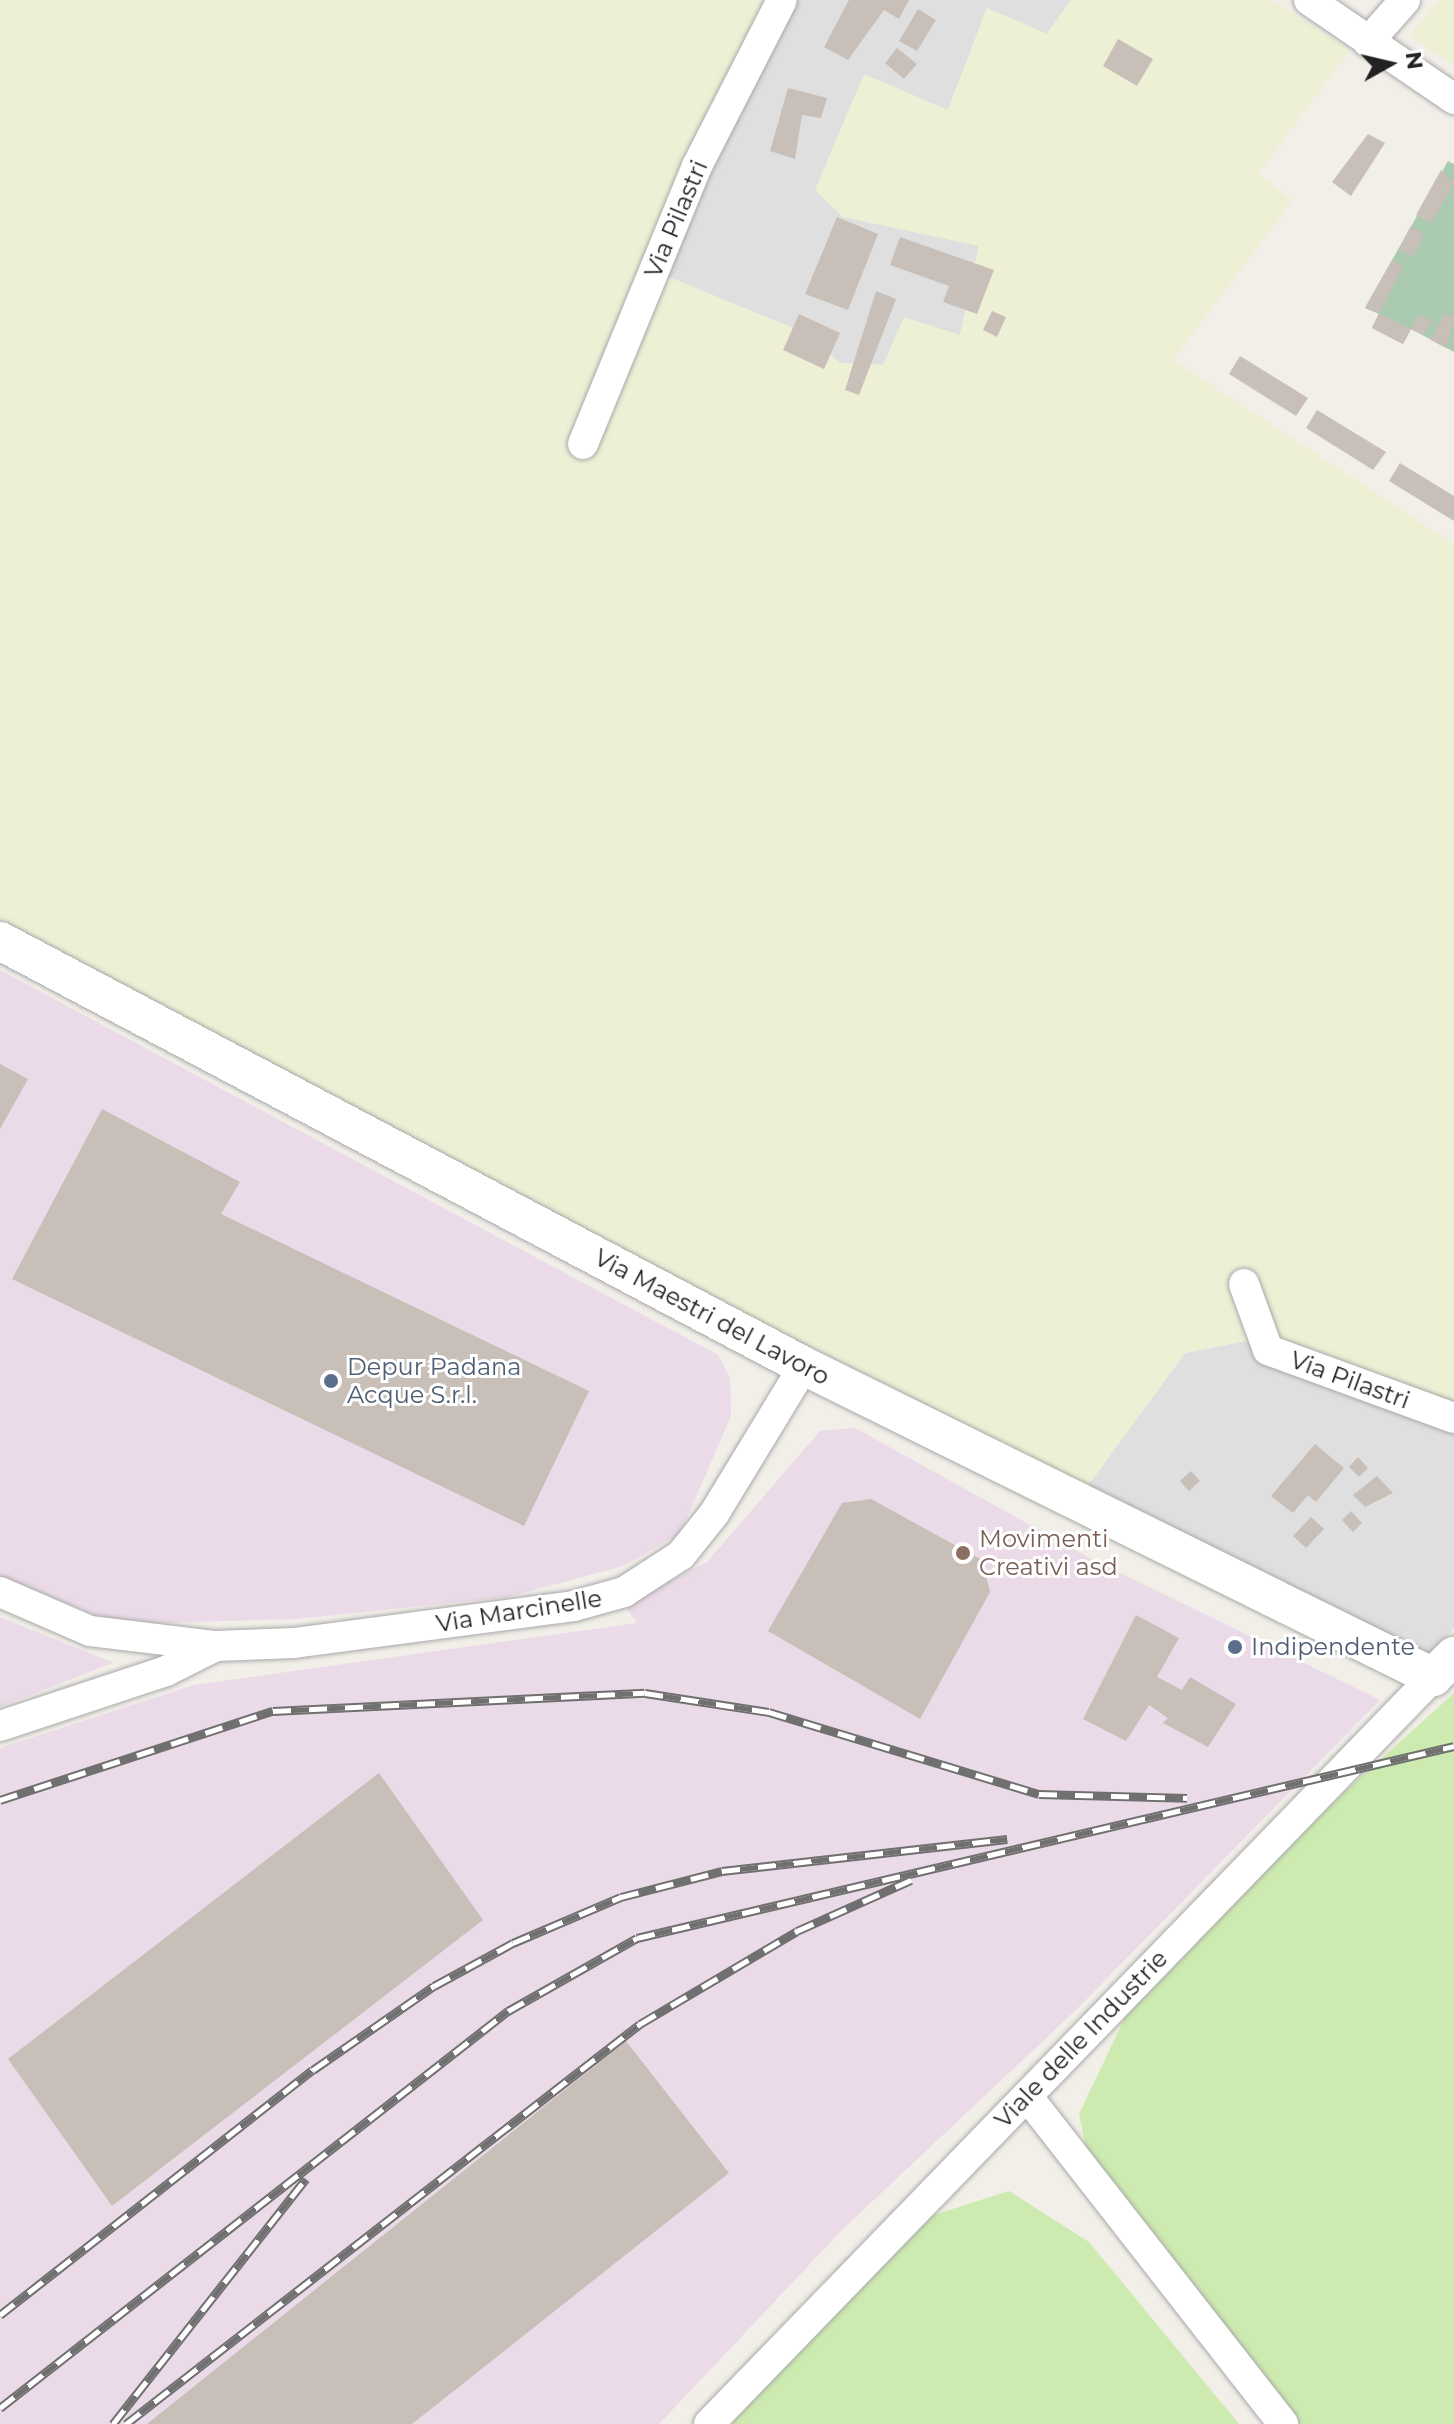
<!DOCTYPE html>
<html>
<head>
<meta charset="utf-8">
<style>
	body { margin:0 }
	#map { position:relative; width:1454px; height:2424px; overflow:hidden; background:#f2efe9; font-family:Montserrat,sans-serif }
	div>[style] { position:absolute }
	.residential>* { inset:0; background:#e0dfdf }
	.industrial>* { inset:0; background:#ebdbe8 }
	.farmland>* { inset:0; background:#eef0d5 }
	.grass>* { inset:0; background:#cdebb0 }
	.cemetery>* { inset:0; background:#aacbaf }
	.building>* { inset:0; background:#c7bfb8 }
	.roads { filter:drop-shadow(0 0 2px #a9a9a9) drop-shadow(0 0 2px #a9a9a9) }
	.minor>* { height:30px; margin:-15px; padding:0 15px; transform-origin:15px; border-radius:15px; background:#fff }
	.tertiary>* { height:38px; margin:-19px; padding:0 19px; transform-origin:19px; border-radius:19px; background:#fff }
	.rail>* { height:9px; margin-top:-4.5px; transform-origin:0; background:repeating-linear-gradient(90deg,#fff 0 18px,#707070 0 36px); box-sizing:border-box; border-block:2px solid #707070 }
	.dots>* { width:22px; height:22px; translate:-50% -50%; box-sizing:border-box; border:4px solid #fff; border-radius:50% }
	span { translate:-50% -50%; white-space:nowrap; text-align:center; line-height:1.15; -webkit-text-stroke:6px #fff; paint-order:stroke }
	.street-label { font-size:24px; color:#222 }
	.service-label { font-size:24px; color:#4e5e75 }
	.left { translate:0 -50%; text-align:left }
	.education-label { font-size:24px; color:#785e54 }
	.north { position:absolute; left:1350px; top:24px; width:80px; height:80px; -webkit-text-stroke:6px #fff; paint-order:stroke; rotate:82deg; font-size:22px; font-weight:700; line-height:32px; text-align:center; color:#222 }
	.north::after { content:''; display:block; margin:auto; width:28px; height:36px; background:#222; clip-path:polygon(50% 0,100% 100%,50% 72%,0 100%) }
</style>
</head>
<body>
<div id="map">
	<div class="residential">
		<div style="clip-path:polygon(772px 0,1071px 0,1047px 34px,987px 8px,948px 110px,844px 217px,979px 245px,960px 336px,883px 365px,840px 363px,805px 333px,657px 273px)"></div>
		<div style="clip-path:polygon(1245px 1341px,1454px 1428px,1454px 1629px,1417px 1666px,1078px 1499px,1185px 1353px)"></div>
	</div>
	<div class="industrial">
		<div style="clip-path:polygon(0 970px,718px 1355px,730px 1378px,731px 1416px,680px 1534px,623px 1566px,508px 1597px,298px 1619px,118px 1624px,0 1576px)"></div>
		<div style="clip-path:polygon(855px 1428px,1088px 1557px,1380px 1700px,1076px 2010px,843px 2229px,659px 2424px,0 2424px,0 1748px,194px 1685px,637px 1623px,624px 1605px,707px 1562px,820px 1431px)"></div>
		<div style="clip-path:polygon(0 1617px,109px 1661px,115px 1662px,0 1707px)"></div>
	</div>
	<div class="farmland">
		<div style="clip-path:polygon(0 0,772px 0,657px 272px,805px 333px,840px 363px,883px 365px,904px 317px,960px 335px,979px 246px,843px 217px,815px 190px,864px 74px,948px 110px,987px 8px,1047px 34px,1071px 0,1272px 0,1350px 50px,1259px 173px,1292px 201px,1173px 360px,1454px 544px,1454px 1428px,1245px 1341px,1185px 1353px,1078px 1499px,0 918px)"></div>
		<div style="clip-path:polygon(1439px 0,1454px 0,1454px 66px,1409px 35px)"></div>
	</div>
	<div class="grass">
		<div style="clip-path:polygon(1454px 1693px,1454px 2424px,1289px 2424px,1088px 2158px,1079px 2114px,1128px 2011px,1341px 1795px)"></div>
		<div style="clip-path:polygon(1009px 2191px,1089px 2242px,1239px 2424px,721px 2424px,921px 2219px)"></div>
	</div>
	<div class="cemetery">
		<div style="clip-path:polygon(1448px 161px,1454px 164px,1454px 352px,1411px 329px,1403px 344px,1372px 328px,1379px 314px,1365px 308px)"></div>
	</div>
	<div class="building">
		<div style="clip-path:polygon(849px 0,909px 0,899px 19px,884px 10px,848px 60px,824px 47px)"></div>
		<div style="clip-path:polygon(918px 9px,936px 20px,917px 51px,899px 41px)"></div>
		<div style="clip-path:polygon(1118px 39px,1153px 59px,1137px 86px,1103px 66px)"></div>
		<div style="clip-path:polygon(897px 48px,917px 64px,904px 79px,885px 63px)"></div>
		<div style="clip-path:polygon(788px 88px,827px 98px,821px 118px,802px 115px,795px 159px,770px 151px)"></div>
		<div style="clip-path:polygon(1368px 134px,1385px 143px,1351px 196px,1332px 182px)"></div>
		<div style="clip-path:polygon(1441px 170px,1454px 183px,1432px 223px,1416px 215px)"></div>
		<div style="clip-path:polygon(837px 217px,878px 234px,848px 310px,805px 294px)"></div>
		<div style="clip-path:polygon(1410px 227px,1424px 233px,1413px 257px,1399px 250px)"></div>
		<div style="clip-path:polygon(900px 237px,994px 270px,977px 314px,943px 302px,949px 286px,890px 265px)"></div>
		<div style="clip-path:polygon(1392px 260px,1403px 267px,1379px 313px,1365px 308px)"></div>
		<div style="clip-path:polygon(876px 291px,896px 299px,859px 395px,845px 390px)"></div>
		<div style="clip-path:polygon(992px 311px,1006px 317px,997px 337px,983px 330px)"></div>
		<div style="clip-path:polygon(1379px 313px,1411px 329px,1403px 344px,1372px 328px)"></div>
		<div style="clip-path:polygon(1444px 313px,1454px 318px,1446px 348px,1431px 340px)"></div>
		<div style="clip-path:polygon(799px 314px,840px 333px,824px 369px,783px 350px)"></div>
		<div style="clip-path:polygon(1418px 315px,1432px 321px,1424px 335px,1411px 329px)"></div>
		<div style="clip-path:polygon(1240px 356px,1308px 398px,1296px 416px,1229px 374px)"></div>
		<div style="clip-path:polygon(1317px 410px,1386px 452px,1373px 470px,1306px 428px)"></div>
		<div style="clip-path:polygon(1400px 463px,1454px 496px,1454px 521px,1389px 481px)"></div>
		<div style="clip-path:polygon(0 1064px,28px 1079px,0 1129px)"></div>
		<div style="clip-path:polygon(102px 1109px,240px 1182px,221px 1214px,589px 1391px,524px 1526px,12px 1279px)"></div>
		<div style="clip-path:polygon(1315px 1444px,1344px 1468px,1316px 1502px,1308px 1495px,1293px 1513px,1271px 1496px)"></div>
		<div style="clip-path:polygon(1358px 1457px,1368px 1468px,1359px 1477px,1349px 1467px)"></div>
		<div style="clip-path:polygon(1191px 1471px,1200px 1481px,1189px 1491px,1180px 1481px)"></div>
		<div style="clip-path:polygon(1377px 1476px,1393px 1493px,1365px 1507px,1353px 1495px)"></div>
		<div style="clip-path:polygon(871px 1499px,982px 1560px,990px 1592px,920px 1719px,768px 1631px,842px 1503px)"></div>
		<div style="clip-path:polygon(1351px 1511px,1362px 1523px,1353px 1532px,1342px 1520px)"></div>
		<div style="clip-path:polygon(1311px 1517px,1324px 1529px,1306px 1548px,1293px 1536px)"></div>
		<div style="clip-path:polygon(1136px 1615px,1179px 1638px,1157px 1677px,1182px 1690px,1190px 1677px,1236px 1704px,1208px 1747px,1163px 1723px,1168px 1718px,1149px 1705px,1126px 1741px,1083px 1719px)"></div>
		<div style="clip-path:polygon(379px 1773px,483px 1920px,112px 2206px,8px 2059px)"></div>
		<div style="clip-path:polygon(626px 2041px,729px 2173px,412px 2424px,147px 2424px)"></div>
	</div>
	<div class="roads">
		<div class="minor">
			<div style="left:1309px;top:0;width:176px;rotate:34.3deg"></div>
			<div style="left:1368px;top:42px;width:56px;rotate:-48.6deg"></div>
			<div style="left:583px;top:444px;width:300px;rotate:-67.7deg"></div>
			<div style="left:697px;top:166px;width:186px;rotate:-62.9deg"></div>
			<div style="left:1244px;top:1284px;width:70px;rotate:70deg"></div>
			<div style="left:1268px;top:1350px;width:198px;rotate:20.1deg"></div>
			<div style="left:0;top:1592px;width:98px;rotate:23.4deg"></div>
			<div style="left:90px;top:1631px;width:127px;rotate:6.8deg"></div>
			<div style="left:0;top:1726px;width:175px;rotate:-18.3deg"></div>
			<div style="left:166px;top:1671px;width:56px;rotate:-26.6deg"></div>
			<div style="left:216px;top:1646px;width:78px;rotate:-2.2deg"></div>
			<div style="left:294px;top:1643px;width:282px;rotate:-7.5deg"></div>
			<div style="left:574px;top:1606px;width:52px;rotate:-15.6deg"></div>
			<div style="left:624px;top:1592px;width:68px;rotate:-33deg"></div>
			<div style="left:681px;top:1555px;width:53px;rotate:-51.2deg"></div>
			<div style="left:714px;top:1514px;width:173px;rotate:-58.7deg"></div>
			<div style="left:1027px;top:2096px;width:416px;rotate:52deg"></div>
			<div style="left:709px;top:2424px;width:1040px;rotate:-45.9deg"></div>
		</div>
		<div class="tertiary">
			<div style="left:0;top:941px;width:909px;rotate:27.86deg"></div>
			<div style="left:804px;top:1366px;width:702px;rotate:26.31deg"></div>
			<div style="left:1433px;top:1677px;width:30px;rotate:-45deg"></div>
		</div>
	</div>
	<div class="rail">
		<div style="left:0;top:1800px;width:287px;rotate:-18.1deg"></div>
		<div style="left:273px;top:1711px;width:372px;rotate:-2.8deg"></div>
		<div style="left:645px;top:1693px;width:125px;rotate:8.7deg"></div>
		<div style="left:769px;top:1712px;width:282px;rotate:16.9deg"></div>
		<div style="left:1039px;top:1794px;width:148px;rotate:1.5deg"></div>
		<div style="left:0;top:2315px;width:397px;rotate:-38.1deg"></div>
		<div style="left:313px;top:2070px;width:147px;rotate:-34.8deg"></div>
		<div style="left:434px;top:1986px;width:90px;rotate:-28.6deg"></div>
		<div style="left:513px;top:1943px;width:117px;rotate:-23.1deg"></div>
		<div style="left:621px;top:1897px;width:104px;rotate:-14.4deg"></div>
		<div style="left:722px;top:1871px;width:287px;rotate:-6.4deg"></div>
		<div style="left:0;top:2408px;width:645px;rotate:-38.01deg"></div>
		<div style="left:508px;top:2011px;width:148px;rotate:-29.5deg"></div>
		<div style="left:637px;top:1938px;width:839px;rotate:-13.22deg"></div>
		<div style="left:113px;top:2424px;width:312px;rotate:-51.8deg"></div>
		<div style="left:126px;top:2424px;width:651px;rotate:-37.89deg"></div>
		<div style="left:640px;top:2024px;width:182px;rotate:-30.6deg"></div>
		<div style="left:797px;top:1931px;width:125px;rotate:-24.1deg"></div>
	</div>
	<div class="dots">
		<div style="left:331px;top:1381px;background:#5c6f8a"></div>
		<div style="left:963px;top:1553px;background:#8d6e63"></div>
		<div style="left:1235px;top:1647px;background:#5c6f8a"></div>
	</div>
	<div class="street-label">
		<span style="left:676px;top:219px;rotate:-67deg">Via Pilastri</span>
		<span style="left:712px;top:1317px;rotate:28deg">Via Maestri del Lavoro</span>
		<span style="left:1350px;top:1380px;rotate:20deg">Via Pilastri</span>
		<span style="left:519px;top:1611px;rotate:-9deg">Via Marcinelle</span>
		<span style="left:1081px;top:2039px;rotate:-46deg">Viale delle Industrie</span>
	</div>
	<div class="service-label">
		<span class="left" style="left:347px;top:1381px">Depur Padana<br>Acque S.r.l.</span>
		<span class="left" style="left:1251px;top:1647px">Indipendente</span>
	</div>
	<div class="education-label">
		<span class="left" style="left:979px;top:1553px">Movimenti<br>Creativi asd</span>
	</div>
	<div class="north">N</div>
</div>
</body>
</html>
